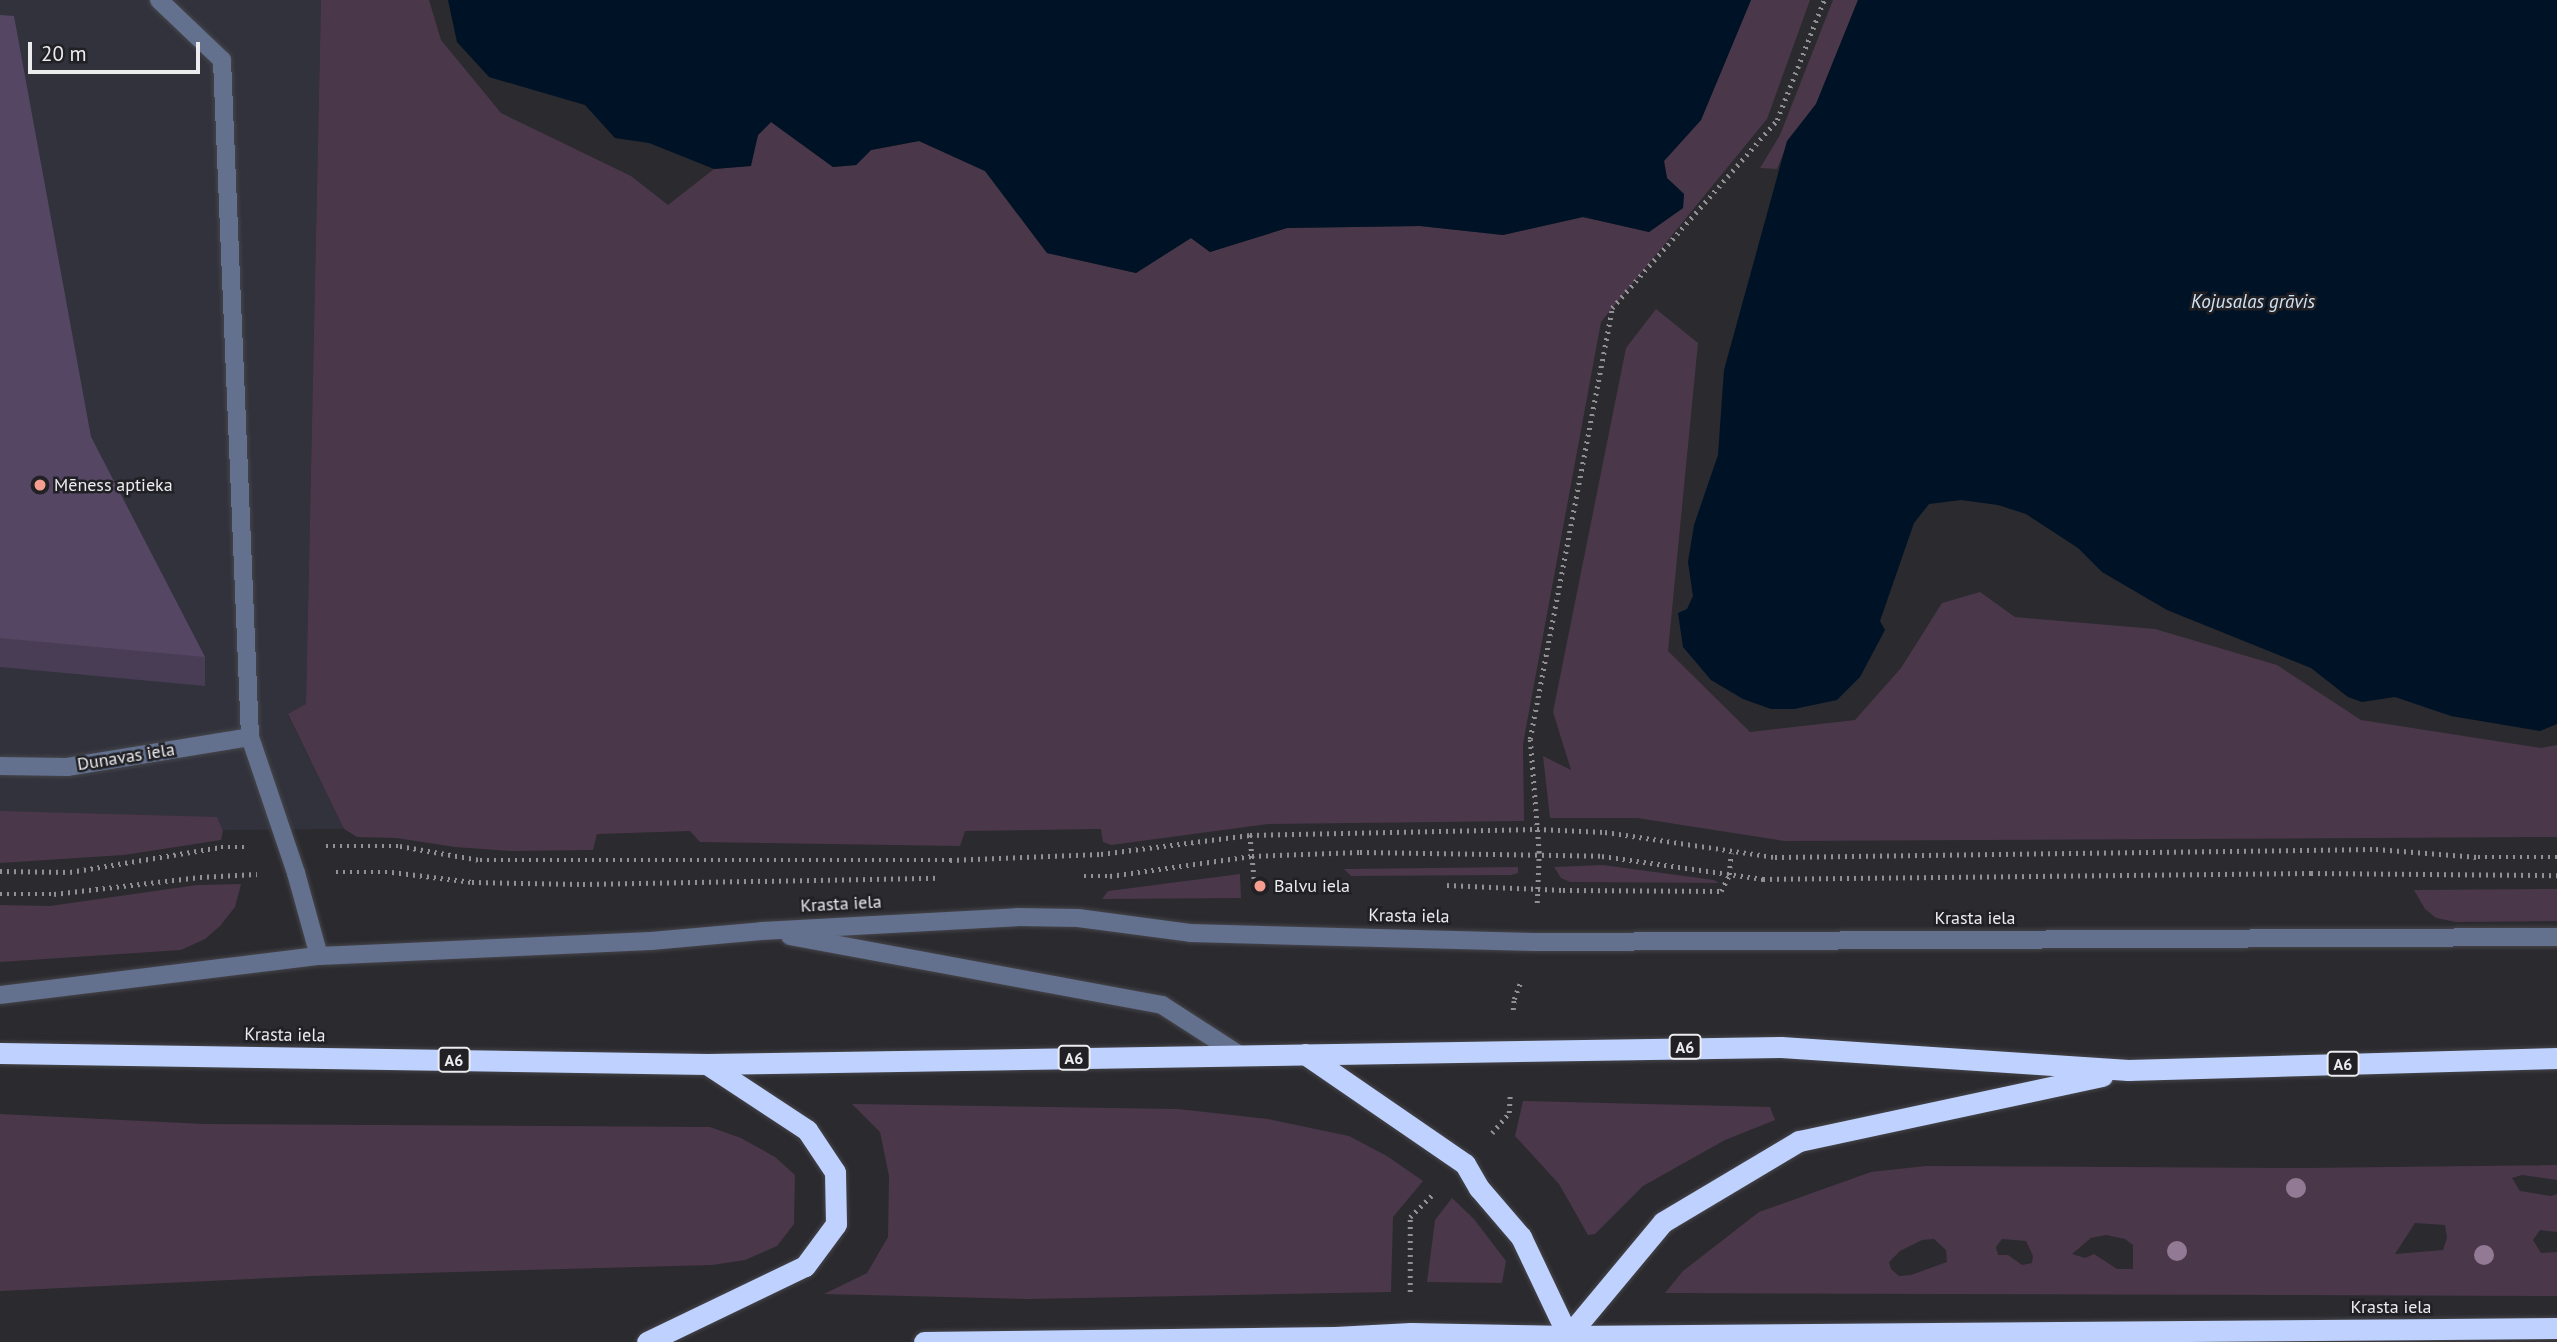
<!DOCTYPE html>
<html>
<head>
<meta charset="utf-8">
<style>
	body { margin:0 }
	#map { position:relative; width:2557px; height:1342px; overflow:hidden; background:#2a2a2f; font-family:"PT Sans",sans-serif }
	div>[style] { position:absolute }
	.built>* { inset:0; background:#32323d }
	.green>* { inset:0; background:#4b374a }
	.water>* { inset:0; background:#001225 }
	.path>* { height:4.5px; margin-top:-2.25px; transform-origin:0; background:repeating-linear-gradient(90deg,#919195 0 2px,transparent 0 7px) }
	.roads { filter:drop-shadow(0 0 2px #45454a) drop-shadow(0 0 2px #45454a) }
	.minor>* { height:18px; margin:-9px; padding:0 9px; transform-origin:9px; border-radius:9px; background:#63708e }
	.highway>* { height:21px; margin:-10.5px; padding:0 10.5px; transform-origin:10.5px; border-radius:10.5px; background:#bfd2ff }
	.trees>* { width:20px; height:20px; margin:-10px; border-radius:50%; background:#927994 }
	.wall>* { inset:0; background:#493d56 }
	.building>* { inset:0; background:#554764 }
	.dots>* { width:19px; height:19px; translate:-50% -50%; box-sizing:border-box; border:4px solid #202025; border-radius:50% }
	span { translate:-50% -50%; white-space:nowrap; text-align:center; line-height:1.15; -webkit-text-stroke:5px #202025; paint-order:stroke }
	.shield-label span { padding:2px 5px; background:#202025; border:2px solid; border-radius:5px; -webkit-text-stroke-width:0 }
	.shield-label { font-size:16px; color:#ececef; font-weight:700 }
	.poi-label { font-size:18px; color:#ececef }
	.left { translate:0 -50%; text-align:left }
	.street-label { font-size:18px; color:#ececef }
	.water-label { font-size:19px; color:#d0e3f5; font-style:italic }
	.scale { position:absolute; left:28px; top:42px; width:172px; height:32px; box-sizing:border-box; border:4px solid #ececef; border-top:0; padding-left:9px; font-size:21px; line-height:24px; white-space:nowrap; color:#ececef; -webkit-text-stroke:5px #202025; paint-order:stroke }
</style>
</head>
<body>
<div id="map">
	<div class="built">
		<div style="clip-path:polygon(0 0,321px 0,306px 705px,288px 715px,344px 829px,0 832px)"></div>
	</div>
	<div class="green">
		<div style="clip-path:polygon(321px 0,429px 0,441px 40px,501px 113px,631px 176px,668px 205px,714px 169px,750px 166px,758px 135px,771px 122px,833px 167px,856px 165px,871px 150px,919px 141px,985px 171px,1047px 253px,1136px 273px,1191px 238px,1210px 252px,1287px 228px,1420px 226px,1503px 235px,1583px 217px,1649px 232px,1683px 208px,1684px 194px,1667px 178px,1664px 161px,1701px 120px,1751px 0,1810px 0,1767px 119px,1601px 322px,1523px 744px,1524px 821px,1268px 824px,1111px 845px,1103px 842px,1101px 829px,965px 831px,960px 846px,700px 842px,690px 831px,597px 834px,593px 850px,511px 851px,455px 847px,396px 838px,357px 837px,344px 829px,288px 714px,306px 704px)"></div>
		<div style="clip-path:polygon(1833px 0,1858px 0,1816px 104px,1788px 141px,1777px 169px,1760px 168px,1780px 135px)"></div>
		<div style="clip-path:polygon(1656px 309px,1698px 343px,1668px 651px,1750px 732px,1855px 720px,1901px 668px,1942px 603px,1980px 592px,2015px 617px,2155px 629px,2277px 665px,2361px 720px,2541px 748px,2557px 745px,2557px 837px,1784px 841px,1637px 818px,1550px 818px,1543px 756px,1571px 770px,1553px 712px,1626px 348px)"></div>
		<div style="clip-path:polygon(0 811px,217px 817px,223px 831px,221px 840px,124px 855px,0 863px)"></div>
		<div style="clip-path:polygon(1603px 865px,1714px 880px,1719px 883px,1570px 882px,1561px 878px,1554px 867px)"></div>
		<div style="clip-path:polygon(1518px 867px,1518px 873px,1511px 875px,1351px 876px,1344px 869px)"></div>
		<div style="clip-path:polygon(1240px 874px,1241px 898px,1102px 899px,1108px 891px)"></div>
		<div style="clip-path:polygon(241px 884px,235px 907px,220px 926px,205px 939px,181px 950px,0 962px,0 905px,50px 906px,197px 885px)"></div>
		<div style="clip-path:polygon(2557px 889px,2557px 921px,2456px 922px,2436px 918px,2425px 909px,2414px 890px)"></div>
		<div style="clip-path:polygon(1523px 1101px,1770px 1107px,1775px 1120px,1725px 1140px,1643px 1186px,1595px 1234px,1588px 1235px,1559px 1184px,1515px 1136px)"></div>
		<div style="clip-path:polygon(852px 1104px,1178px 1109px,1268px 1119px,1349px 1136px,1387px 1156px,1423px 1181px,1393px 1217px,1391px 1292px,1030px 1299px,824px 1294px,867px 1273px,888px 1237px,889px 1176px,880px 1132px)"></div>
		<div style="clip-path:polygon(0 1114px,204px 1124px,710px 1127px,741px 1138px,775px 1157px,795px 1175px,794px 1224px,777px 1246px,745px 1260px,712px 1265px,313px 1276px,0 1291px)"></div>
		<div style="clip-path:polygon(evenodd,2557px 1165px,2557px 1180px,2522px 1175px,2512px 1178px,2520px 1191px,2551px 1196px,2557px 1194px,2557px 1232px,2540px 1230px,2533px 1240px,2541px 1253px,2557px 1252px,2557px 1296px,1665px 1293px,1683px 1271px,1759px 1212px,1871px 1172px,1926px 1166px,2304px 1168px,2557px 1165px,2415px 1223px,2445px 1225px,2447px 1238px,2443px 1250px,2395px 1254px,2415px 1223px,2557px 1165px,2106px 1235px,2125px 1239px,2133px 1245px,2133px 1269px,2117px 1269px,2094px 1254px,2085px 1258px,2072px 1254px,2091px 1238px,2106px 1235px,2557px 1165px,1934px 1239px,1946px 1250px,1947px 1262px,1911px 1275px,1899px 1276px,1891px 1269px,1889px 1262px,1900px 1251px,1922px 1240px,1934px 1239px,2557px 1165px,2002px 1239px,2026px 1241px,2033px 1256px,2032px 1263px,2022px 1265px,2008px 1255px,1998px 1255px,1996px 1247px,2002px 1239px)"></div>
		<div style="clip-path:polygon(1452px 1198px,1474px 1219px,1506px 1261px,1502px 1283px,1427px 1282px,1435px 1220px)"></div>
	</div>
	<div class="water">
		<div style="clip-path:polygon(448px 0,1751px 0,1701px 120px,1664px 161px,1667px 178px,1684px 194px,1683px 208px,1649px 232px,1583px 217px,1503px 235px,1420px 226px,1287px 228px,1210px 252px,1191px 238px,1136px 273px,1047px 253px,985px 171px,919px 141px,871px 150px,856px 165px,833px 167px,771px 122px,758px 135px,751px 166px,714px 169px,649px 143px,615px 138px,585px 105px,489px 77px,457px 42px)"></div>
		<div style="clip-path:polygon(1858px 0,2557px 0,2557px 724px,2540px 731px,2451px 716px,2395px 697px,2362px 702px,2348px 697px,2311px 668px,2167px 610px,2102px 572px,2078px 548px,2026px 514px,1998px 505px,1961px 500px,1929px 504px,1914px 523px,1880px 621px,1885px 630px,1860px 677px,1837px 700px,1794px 709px,1771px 709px,1743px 699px,1711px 680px,1683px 647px,1678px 613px,1687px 609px,1693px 596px,1688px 562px,1694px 525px,1718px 455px,1724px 370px,1787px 141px,1816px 104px)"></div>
	</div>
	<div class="path">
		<div style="left:1250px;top:835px;width:50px;rotate:84.3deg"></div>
		<div style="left:326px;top:846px;width:74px"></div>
		<div style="left:400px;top:846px;width:81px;rotate:9.9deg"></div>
		<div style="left:480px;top:860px;width:470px"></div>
		<div style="left:950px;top:860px;width:151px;rotate:-2.3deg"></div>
		<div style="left:1101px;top:854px;width:150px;rotate:-7.3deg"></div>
		<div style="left:1250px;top:835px;width:287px;rotate:-1.2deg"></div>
		<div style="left:1537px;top:829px;width:68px;rotate:2.5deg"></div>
		<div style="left:1605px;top:832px;width:172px;rotate:8.4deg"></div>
		<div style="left:1775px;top:857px;width:601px;rotate:-0.76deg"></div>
		<div style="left:2376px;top:849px;width:102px;rotate:4.5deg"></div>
		<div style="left:2478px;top:857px;width:79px"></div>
		<div style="left:0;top:871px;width:70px;rotate:0.8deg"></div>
		<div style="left:70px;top:872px;width:153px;rotate:-9.4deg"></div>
		<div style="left:221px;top:847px;width:27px"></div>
		<div style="left:336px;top:872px;width:56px"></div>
		<div style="left:392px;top:872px;width:81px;rotate:7.1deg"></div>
		<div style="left:472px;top:882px;width:111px;rotate:1deg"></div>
		<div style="left:583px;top:884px;width:356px;rotate:-1deg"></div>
		<div style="left:1084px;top:876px;width:26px"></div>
		<div style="left:1110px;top:876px;width:143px;rotate:-8deg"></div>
		<div style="left:1252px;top:856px;width:108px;rotate:-2.1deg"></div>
		<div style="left:1360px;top:852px;width:242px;rotate:0.9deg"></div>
		<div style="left:1602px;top:856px;width:163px;rotate:8.1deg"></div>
		<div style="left:1763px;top:879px;width:548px;rotate:-0.63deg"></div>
		<div style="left:2311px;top:873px;width:246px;rotate:0.5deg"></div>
		<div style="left:1447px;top:885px;width:116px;rotate:2.5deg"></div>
		<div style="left:1563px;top:890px;width:158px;rotate:0.4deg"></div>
		<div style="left:1721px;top:891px;width:18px;rotate:-63deg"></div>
		<div style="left:1729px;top:875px;width:22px;rotate:-85deg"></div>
		<div style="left:0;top:894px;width:54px"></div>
		<div style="left:54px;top:894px;width:147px;rotate:-6.6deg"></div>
		<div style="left:200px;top:877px;width:57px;rotate:-3deg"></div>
		<div style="left:1537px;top:903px;width:50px;rotate:-87.7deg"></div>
		<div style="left:1539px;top:853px;width:114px;rotate:-94.5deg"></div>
		<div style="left:1530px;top:739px;width:439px;rotate:-79.2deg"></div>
		<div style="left:1612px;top:308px;width:250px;rotate:-48.7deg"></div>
		<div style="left:1777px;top:120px;width:129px;rotate:-68.6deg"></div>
		<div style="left:1513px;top:1010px;width:11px;rotate:-85deg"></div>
		<div style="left:1514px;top:999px;width:19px;rotate:-69deg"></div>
		<div style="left:1492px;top:1133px;width:26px;rotate:-50deg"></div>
		<div style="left:1509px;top:1113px;width:21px;rotate:-87deg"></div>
		<div style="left:1410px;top:1292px;width:75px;rotate:-90deg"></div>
		<div style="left:1410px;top:1217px;width:35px;rotate:-45deg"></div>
	</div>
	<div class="roads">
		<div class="minor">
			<div style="left:159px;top:0;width:87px;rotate:43.6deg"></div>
			<div style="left:222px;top:60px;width:678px;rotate:87.63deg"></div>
			<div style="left:250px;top:737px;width:144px;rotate:71.3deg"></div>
			<div style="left:296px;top:873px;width:86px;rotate:74.5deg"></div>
			<div style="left:0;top:766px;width:67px;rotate:0.9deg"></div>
			<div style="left:67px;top:767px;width:185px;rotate:-9.3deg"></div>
			<div style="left:790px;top:936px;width:378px;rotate:10.5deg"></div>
			<div style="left:1162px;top:1005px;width:94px;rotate:32.8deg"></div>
			<div style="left:0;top:995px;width:321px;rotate:-7deg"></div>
			<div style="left:319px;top:956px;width:332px;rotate:-2.6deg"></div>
			<div style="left:651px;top:941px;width:111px;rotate:-5.1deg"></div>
			<div style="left:762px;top:931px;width:255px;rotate:-3.1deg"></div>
			<div style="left:1017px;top:917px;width:61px;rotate:0.9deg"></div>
			<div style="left:1078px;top:918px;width:113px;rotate:7.6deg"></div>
			<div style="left:1190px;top:933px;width:344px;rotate:1.5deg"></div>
			<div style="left:1534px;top:942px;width:1023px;rotate:-0.28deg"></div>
		</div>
		<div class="highway">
			<div style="left:0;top:1053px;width:707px;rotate:0.89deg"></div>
			<div style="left:707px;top:1064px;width:1074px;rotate:-0.91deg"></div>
			<div style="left:1781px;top:1047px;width:348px;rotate:3.8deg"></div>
			<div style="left:2128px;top:1070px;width:429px;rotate:-1.6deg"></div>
			<div style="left:1305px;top:1054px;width:194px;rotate:34.5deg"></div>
			<div style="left:1465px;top:1164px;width:28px;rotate:60deg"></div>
			<div style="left:1479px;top:1188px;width:65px;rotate:49.4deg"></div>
			<div style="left:1521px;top:1237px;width:110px;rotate:64.6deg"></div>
			<div style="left:1568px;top:1336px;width:148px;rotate:-50.2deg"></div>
			<div style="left:1663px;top:1222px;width:158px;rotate:-30.8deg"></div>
			<div style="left:1799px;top:1141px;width:310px;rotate:-12.1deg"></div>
			<div style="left:647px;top:1342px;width:175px;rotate:-25.7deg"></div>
			<div style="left:805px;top:1266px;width:52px;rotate:-53.6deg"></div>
			<div style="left:836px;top:1224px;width:52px;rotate:-91.1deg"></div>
			<div style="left:835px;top:1172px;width:50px;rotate:-123.7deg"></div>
			<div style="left:807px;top:1130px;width:120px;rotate:-146.6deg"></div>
			<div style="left:924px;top:1342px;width:411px;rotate:-0.7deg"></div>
			<div style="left:1335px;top:1337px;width:76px;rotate:-3deg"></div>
			<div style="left:1411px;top:1333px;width:157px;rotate:1.1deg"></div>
			<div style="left:1568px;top:1336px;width:989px;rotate:-0.46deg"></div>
		</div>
	</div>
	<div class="trees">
		<div style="left:2296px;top:1188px"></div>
		<div style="left:2177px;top:1251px"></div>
		<div style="left:2484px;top:1255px"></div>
	</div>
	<div class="wall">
		<div style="clip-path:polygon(0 15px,91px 437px,205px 657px,205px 686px,0 667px)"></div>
	</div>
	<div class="building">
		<div style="clip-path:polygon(0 15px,14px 16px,91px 437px,205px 657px,0 638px)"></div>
	</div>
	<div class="dots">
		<div style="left:40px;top:485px;background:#f59d8f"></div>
		<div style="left:1260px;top:886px;background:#f59d8f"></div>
	</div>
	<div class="shield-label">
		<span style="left:1685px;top:1047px">A6</span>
		<span style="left:1074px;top:1058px">A6</span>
		<span style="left:454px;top:1060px">A6</span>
		<span style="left:2343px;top:1064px">A6</span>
	</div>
	<div class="poi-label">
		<span class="left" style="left:54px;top:485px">Mēness aptieka</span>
		<span class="left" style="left:1274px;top:886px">Balvu iela</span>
	</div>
	<div class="street-label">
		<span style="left:126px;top:757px;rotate:-9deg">Dunavas iela</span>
		<span style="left:841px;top:904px;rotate:-3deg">Krasta iela</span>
		<span style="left:1409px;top:916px;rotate:1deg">Krasta iela</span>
		<span style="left:1975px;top:918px">Krasta iela</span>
		<span style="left:285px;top:1035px;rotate:1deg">Krasta iela</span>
		<span style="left:2391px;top:1307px">Krasta iela</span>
	</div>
	<div class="water-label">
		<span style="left:2253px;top:302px">Kojusalas grāvis</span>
	</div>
	<div class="scale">20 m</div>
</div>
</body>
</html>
